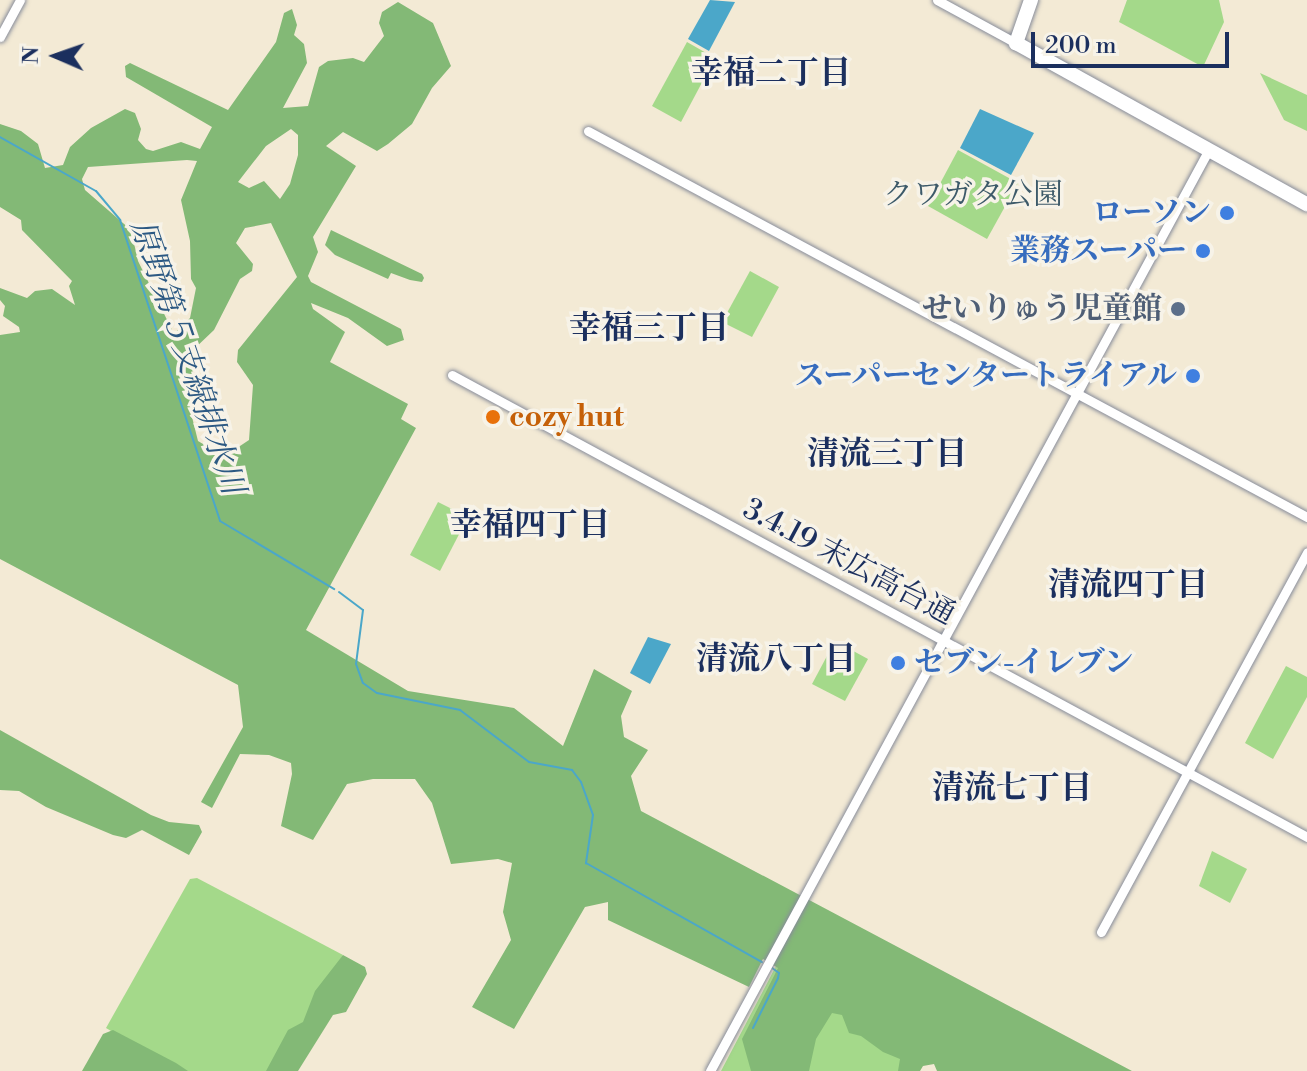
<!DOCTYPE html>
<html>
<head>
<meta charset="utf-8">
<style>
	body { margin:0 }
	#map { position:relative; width:1307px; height:1071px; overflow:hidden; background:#f3ead5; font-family:"Libre Bodoni","Noto Serif JP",serif }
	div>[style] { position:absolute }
	.green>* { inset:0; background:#a4d98a }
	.forest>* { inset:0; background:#83b976 }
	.water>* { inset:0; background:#4ba7c9 }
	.stream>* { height:2px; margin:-1px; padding:0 1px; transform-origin:1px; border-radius:1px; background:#4ba7c9 }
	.roads { filter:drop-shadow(0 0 2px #878c9a) drop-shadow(0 0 2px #878c9a) }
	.minor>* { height:9px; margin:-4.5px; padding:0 4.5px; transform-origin:4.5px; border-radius:4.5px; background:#fff }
	.highway>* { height:14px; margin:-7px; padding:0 7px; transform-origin:7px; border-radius:7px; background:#fff }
	.dots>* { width:22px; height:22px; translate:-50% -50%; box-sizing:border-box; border:4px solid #f7f3e8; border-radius:50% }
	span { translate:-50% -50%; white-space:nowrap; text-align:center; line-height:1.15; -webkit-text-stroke:7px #f7f3e8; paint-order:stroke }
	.park-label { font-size:30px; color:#3d5a69 }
	.shop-label { font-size:30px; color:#366cbe; font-weight:700 }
	.right { translate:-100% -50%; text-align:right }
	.left { translate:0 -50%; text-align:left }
	.service-label { font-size:30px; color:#4e5e75; font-weight:700 }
	.food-label { font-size:30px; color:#c56008; font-weight:700 }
	.street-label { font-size:30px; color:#1b2f5e }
	.neighbourhood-label { font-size:32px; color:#1b2f5e; font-weight:700 }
	.water-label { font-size:32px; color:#2c5983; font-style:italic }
	.north { position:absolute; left:16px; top:16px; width:80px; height:80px; -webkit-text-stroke:6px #f7f3e8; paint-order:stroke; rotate:272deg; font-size:22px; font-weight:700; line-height:32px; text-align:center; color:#1b2f5e }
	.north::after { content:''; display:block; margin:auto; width:28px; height:36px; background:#1b2f5e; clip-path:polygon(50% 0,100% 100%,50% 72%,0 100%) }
	.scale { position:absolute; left:1031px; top:32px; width:198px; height:36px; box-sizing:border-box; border:4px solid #1b2f5e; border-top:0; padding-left:10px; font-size:24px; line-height:28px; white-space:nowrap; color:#1b2f5e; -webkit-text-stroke:6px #f7f3e8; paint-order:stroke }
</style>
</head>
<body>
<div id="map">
	<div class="green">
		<div style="clip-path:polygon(1127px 0,1219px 0,1224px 22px,1203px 67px,1119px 22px)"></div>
		<div style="clip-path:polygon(687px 42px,715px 58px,681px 122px,652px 106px)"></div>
		<div style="clip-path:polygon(1260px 73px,1307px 95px,1307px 131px,1284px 120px)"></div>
		<div style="clip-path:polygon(958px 150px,1018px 183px,987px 239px,928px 206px)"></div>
		<div style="clip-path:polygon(750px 271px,779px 287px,752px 337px,722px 322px)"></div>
		<div style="clip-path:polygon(438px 502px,468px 517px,440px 571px,410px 555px)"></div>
		<div style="clip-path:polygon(835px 641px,868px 659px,845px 701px,812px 684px)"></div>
		<div style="clip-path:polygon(1286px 666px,1307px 677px,1307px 697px,1273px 759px,1245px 743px)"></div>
		<div style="clip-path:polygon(1212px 851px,1247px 869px,1230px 903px,1199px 886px)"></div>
		<div style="clip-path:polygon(197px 878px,343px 955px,279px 1071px,178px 1071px,106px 1028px,190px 879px)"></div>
		<div style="clip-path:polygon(776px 966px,917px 1060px,912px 1071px,721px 1071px)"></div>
	</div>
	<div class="forest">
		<div style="clip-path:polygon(evenodd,398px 2px,433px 23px,451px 66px,432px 88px,412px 124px,388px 144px,377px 151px,343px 132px,326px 146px,356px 166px,313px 237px,318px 252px,308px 276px,311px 282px,401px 329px,404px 340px,387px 346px,348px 318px,311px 303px,313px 309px,345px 332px,330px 362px,408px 404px,401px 419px,416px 428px,306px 630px,408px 691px,514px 708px,563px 746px,594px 669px,632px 691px,621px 716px,624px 737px,648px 750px,631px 776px,641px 811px,1132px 1071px,937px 1071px,934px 1064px,923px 1066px,920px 1071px,898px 1071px,900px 1059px,883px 1052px,861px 1036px,849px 1033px,842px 1015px,832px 1013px,816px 1039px,809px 1071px,751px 1071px,742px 1039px,778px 968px,763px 959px,749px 987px,608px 920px,608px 902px,585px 907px,514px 1029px,472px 1007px,511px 940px,503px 912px,512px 863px,498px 859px,451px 864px,432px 803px,415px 779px,373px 779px,347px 784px,313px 840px,281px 826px,292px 774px,291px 763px,269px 755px,240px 754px,212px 808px,201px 802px,243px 727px,238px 685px,0 559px,0 335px,20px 332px,19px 327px,3px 316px,5px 306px,0 300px,0 288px,27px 298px,35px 291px,52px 289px,75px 305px,69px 286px,72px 281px,22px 230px,21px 220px,0 207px,0 124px,21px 131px,38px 144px,45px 168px,63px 165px,70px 147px,91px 128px,125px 109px,135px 113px,141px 129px,138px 140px,146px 149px,153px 151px,181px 142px,200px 149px,212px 127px,126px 77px,125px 66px,130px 63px,228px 110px,276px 42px,284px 13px,292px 9px,297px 25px,294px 35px,304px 44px,307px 63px,283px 108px,308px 106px,319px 67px,328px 61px,353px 58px,364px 62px,384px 36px,379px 23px,382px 12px,398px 2px,291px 129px,298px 135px,298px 155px,290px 184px,280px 199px,264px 181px,249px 188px,238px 182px,266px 146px,291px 129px,398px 2px,187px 160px,197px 161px,181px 200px,190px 241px,191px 279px,196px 288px,190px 318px,174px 334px,138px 261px,131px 230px,85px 190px,82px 179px,88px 167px,187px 160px,398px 2px,271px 223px,297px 277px,238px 350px,237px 362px,253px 385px,249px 440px,237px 448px,213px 450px,198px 441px,191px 413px,193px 350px,214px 330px,240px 279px,252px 271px,253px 264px,236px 243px,245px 228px,271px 223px)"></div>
		<div style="clip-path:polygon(331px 230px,422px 274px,424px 278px,422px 282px,410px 280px,391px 273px,388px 279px,335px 255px,325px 245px)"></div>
		<div style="clip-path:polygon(0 730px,151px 815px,169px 822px,199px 825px,202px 832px,189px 855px,142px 830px,126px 838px,113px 835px,46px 807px,19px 791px,0 790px)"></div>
		<div style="clip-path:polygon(343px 955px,365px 967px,367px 974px,346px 1012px,333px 1015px,298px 1071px,266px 1071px,288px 1030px,303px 1022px,315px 991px)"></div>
		<div style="clip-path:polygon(113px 1030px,176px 1063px,188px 1071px,82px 1071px,103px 1034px)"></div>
	</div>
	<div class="water">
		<div style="clip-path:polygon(710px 0,735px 2px,709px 51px,688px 39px)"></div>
		<div style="clip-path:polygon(980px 109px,1034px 133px,1011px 175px,960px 148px)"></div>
		<div style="clip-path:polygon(648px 637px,671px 644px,650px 684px,630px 673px)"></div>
	</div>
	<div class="stream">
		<div style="left:0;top:137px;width:110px;rotate:29.4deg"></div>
		<div style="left:96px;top:191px;width:38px;rotate:50deg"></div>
		<div style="left:120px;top:220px;width:317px;rotate:71.6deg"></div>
		<div style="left:220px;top:521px;width:133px;rotate:30.8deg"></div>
		<div style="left:339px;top:592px;width:30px;rotate:37deg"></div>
		<div style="left:363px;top:610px;width:54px;rotate:97.4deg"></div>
		<div style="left:356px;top:664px;width:20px;rotate:70deg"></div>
		<div style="left:363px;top:683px;width:17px;rotate:36deg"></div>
		<div style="left:377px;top:693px;width:85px;rotate:11.6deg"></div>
		<div style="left:460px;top:710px;width:86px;rotate:37deg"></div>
		<div style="left:529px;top:762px;width:44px;rotate:10.5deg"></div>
		<div style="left:572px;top:770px;width:15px;rotate:53deg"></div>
		<div style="left:581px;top:782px;width:35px;rotate:70deg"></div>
		<div style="left:593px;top:815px;width:49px;rotate:98.3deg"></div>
		<div style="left:586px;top:863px;width:202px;rotate:29.4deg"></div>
		<div style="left:753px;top:1028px;width:56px;rotate:-63.4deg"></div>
		<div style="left:778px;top:978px;width:5px;rotate:-79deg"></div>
		<div style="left:779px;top:973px;width:9px;rotate:-144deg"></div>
	</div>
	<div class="roads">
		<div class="minor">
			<div style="left:937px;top:0;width:90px;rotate:28.6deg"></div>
			<div style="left:0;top:37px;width:42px;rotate:-61.6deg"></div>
			<div style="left:588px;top:131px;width:816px;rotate:28.23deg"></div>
			<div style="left:452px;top:375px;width:972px;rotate:28.38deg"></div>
			<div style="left:1101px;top:932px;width:432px;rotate:-61.5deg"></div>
			<div style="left:710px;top:1071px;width:1046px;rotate:-61.57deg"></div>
		</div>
		<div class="highway">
			<div style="left:1031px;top:0;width:46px;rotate:109.2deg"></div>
			<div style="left:1016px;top:43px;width:333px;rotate:29deg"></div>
		</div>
	</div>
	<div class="dots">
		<div style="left:1227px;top:213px;background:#3f7fe0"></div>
		<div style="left:1203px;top:251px;background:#3f7fe0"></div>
		<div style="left:1178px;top:309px;background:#5c6f8a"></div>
		<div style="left:1193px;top:376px;background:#3f7fe0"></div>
		<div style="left:493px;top:417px;background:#e8710a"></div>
		<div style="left:898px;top:663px;background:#3f7fe0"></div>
	</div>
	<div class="park-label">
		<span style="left:973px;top:195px">クワガタ公園</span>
	</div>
	<div class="shop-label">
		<span class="right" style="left:1211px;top:213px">ローソン</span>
		<span class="right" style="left:1187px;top:251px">業務スーパー</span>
		<span class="right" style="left:1177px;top:376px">スーパーセンタートライアル</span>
		<span class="left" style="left:914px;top:663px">セブン-イレブン</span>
	</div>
	<div class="service-label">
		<span class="right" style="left:1162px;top:309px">せいりゅう児童館</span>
	</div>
	<div class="food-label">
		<span class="left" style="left:509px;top:417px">cozy hut</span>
	</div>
	<div class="street-label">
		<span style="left:849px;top:562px;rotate:28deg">3.4.19 末広高台通</span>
	</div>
	<div class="neighbourhood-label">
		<span style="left:771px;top:73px">幸福二丁目</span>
		<span style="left:649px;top:328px">幸福三丁目</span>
		<span style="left:887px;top:454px">清流三丁目</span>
		<span style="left:530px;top:525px">幸福四丁目</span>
		<span style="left:1128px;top:585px">清流四丁目</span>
		<span style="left:776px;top:659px">清流八丁目</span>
		<span style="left:1012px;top:788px">清流七丁目</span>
	</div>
	<div class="water-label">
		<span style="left:187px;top:357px;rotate:71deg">原野第５支線排水川</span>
	</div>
	<div class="north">N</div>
	<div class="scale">200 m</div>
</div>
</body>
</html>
